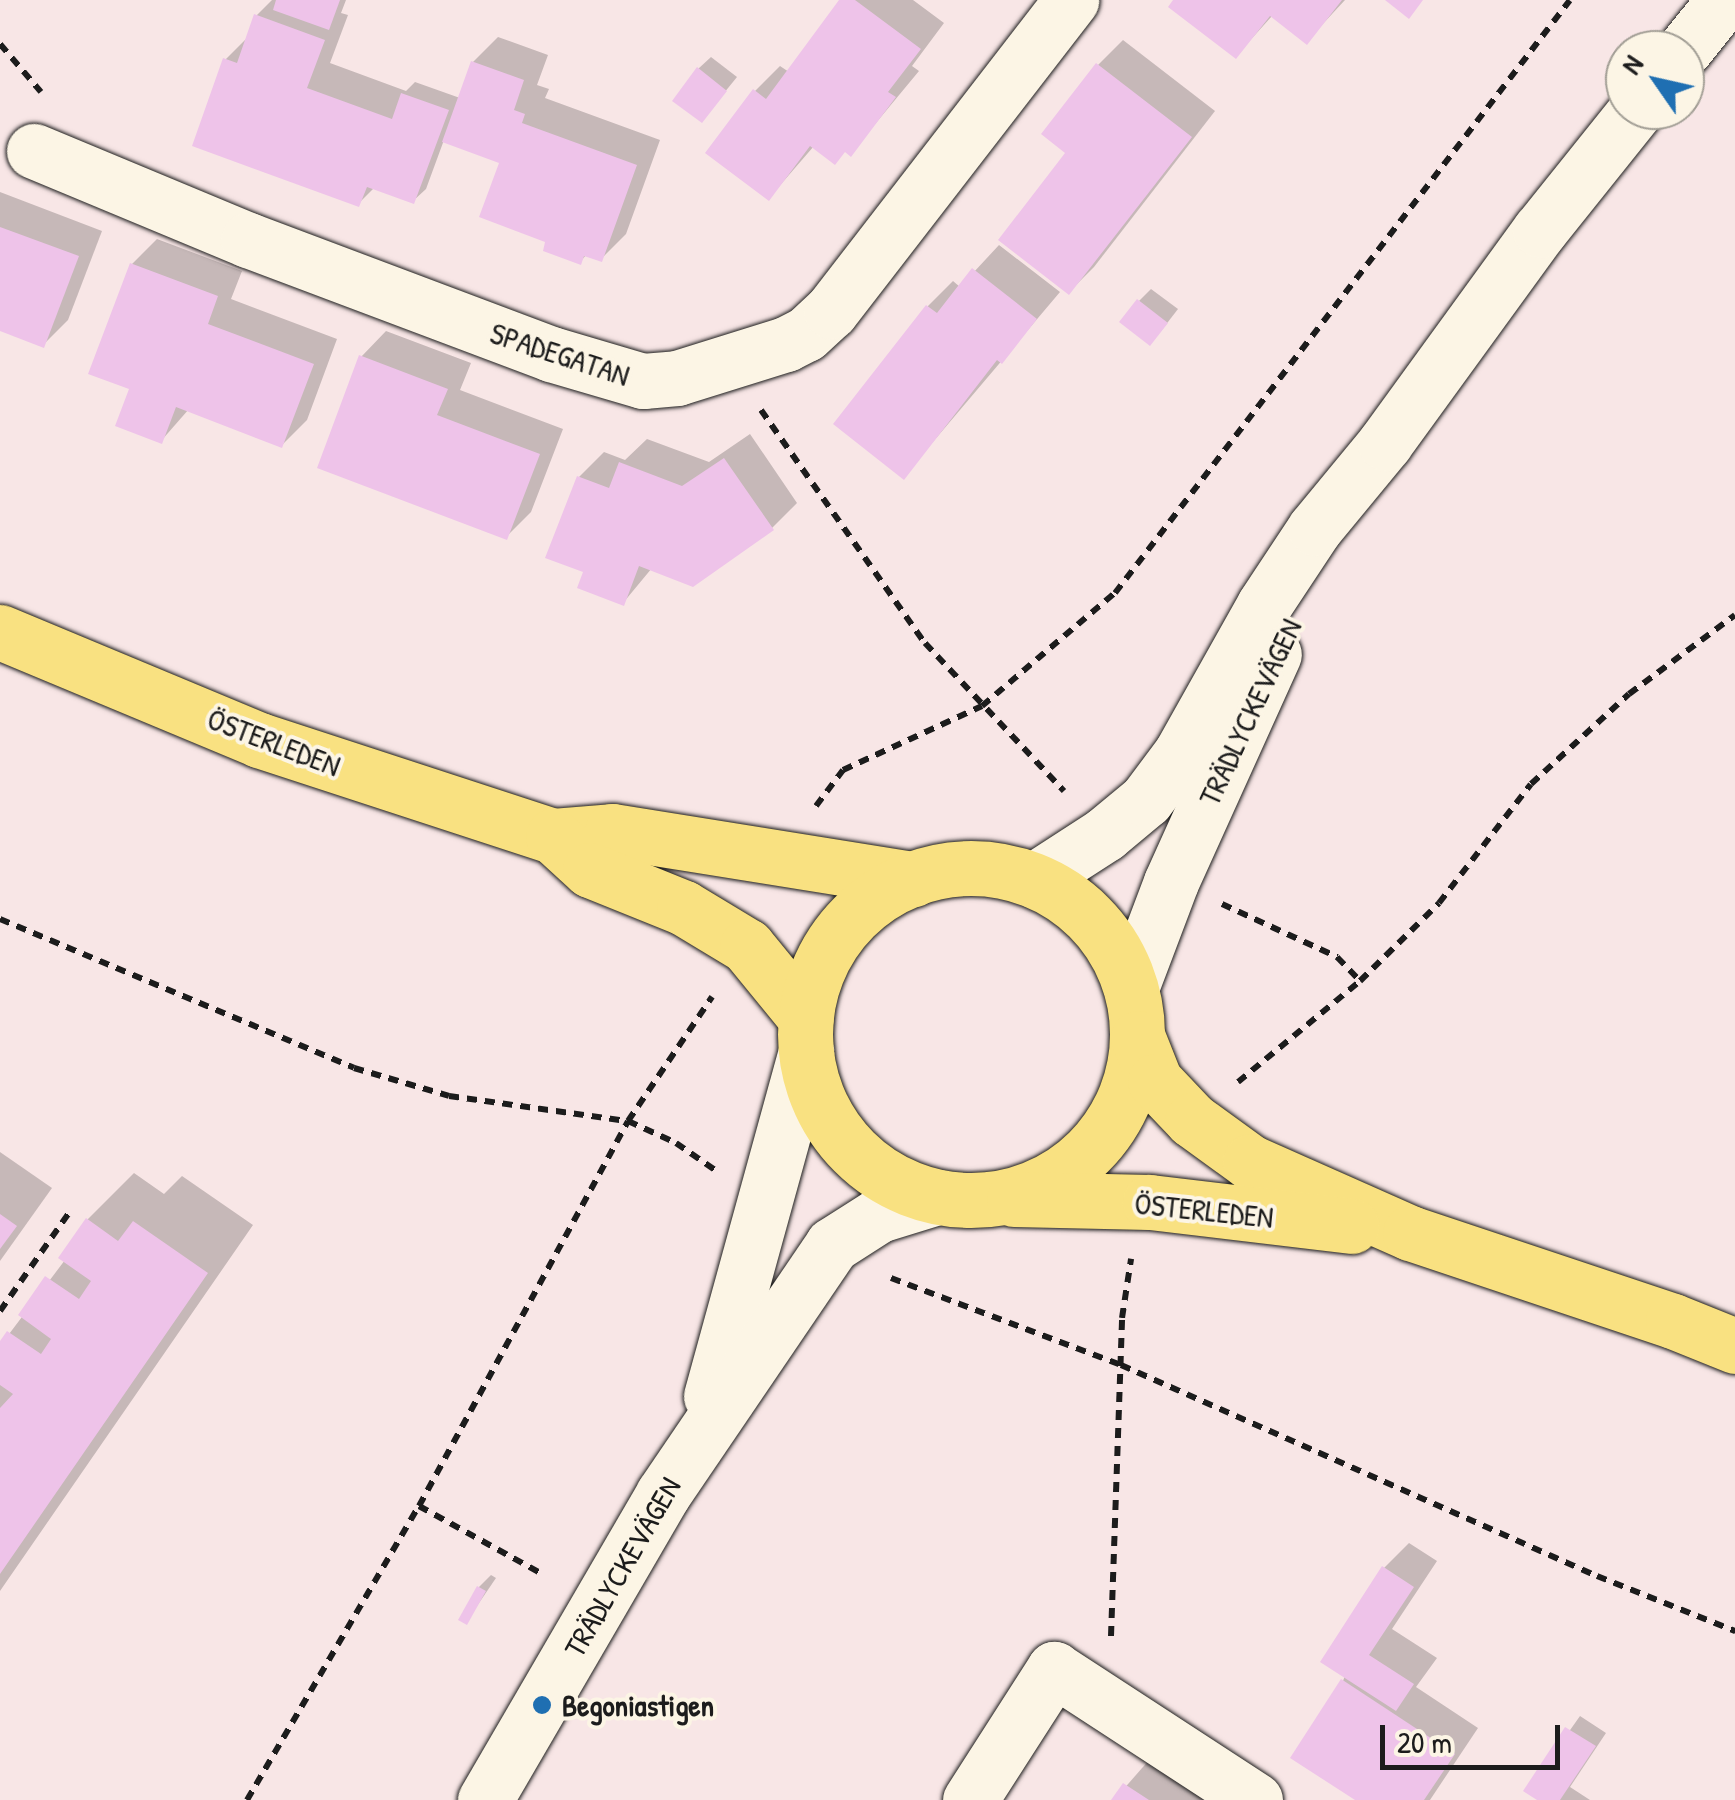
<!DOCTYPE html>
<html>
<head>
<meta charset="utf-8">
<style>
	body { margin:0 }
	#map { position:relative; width:1735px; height:1800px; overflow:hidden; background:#f8e6e6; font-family:"Patrick Hand",sans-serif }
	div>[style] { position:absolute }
	.shadow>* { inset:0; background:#0003 }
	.building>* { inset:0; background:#eec3e9 }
	.path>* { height:6px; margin-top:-3px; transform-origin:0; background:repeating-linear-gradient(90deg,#1c1c1c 0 10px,transparent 0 18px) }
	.roads { filter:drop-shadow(0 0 2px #1c1c1c) drop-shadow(0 0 2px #1c1c1c) }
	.minor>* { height:55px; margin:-27.5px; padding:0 27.5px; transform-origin:27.5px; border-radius:27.5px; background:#fcf5e5 }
	.major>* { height:55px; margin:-27.5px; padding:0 27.5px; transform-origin:27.5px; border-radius:27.5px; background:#f9e181 }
	.major>.ring { margin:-27.5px; padding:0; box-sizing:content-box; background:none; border:55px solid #f9e181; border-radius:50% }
	.dots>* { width:28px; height:28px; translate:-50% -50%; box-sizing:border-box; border:5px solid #fcf5e5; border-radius:50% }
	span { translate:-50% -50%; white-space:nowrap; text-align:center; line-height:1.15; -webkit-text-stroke:8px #fcf5e5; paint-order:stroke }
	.street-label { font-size:30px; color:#1c1c1c }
	.poi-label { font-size:30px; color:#1c1c1c; font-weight:700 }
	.left { translate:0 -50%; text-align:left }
	.north { position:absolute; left:1605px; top:30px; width:100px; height:100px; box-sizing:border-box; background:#fcf5e5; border:2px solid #a29e95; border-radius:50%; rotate:304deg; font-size:28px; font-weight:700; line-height:40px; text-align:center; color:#1c1c1c }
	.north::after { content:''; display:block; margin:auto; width:35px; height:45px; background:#1f6fb2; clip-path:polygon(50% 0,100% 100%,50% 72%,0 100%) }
	.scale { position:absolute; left:1380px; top:1725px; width:180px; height:45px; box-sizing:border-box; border:5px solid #1c1c1c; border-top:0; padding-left:12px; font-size:30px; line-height:35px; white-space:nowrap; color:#1c1c1c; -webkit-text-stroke:8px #fcf5e5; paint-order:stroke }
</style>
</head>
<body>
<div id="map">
	<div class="shadow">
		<div style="clip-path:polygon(272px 0,346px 0,341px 13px,348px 15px,330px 63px,406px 91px,415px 82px,460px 98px,473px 62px,498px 37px,548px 55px,537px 85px,549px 89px,545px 98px,660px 140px,626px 234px,601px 259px,587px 254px,580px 262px,548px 240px,502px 161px,444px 140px,426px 189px,413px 201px,375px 187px,358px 204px,225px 60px,249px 36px,256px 16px)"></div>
		<div style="clip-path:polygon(842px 0,913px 0,944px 23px,912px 66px,919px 71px,851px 153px,814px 146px,769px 198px,755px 91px,780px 66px,789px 72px)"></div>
		<div style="clip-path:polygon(1176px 0,1345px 0,1307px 41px,1273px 15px,1236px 56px)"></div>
		<div style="clip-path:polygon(1123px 40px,1215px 111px,1094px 267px,1069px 292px,1098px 65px)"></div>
		<div style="clip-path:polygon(711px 57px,737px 77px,702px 120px,698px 69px)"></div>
		<div style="clip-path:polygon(0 192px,102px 231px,68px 320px,43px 345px,0 328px)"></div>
		<div style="clip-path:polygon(157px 239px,242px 271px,231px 299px,337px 339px,307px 420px,282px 445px,189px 409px,161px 441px,132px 388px,132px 264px)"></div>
		<div style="clip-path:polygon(999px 245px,1060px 292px,904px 476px,928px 306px,953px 281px,960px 287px)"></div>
		<div style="clip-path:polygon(1151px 289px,1178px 309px,1161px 331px,1139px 301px)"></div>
		<div style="clip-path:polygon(386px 331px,471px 363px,460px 390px,563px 429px,531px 512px,506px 537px,361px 357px)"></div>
		<div style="clip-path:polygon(750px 434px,797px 503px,772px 528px,652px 568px,623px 603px,586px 571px,579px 477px,604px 452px,625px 460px,647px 439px,709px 462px)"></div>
		<div style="clip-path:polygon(0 1152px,52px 1188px,0 1261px)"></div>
		<div style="clip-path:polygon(134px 1173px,164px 1194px,182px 1176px,253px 1225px,0 1591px,0 1346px,65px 1260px,87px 1220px)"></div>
		<div style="clip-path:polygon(1409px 1543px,1437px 1561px,1392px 1629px,1437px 1658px,1416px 1687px,1478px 1728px,1430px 1800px,1360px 1800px,1343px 1681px,1384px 1568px)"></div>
		<div style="clip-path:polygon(491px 1575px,496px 1578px,466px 1622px,479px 1587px)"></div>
		<div style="clip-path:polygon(1580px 1716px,1606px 1733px,1570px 1787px,1590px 1800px,1541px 1800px,1527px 1791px)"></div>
		<div style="clip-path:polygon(1150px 1759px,1211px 1800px,1114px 1800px)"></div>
	</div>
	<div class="building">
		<div style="clip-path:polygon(276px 0,340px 0,329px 30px,273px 10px)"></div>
		<div style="clip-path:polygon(839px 0,855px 0,921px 49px,888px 92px,896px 97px,851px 157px,845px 152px,835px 165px,810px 146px,769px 201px,705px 153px,753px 89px,766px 99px)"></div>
		<div style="clip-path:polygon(1173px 0,1342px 0,1307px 45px,1270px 16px,1236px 59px,1168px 7px)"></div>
		<div style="clip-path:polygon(1385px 0,1423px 0,1409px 19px)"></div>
		<div style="clip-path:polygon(254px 14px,325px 40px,307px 88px,392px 119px,401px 93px,449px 110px,414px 204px,367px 187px,359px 207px,192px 146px,223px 58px,237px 63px)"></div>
		<div style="clip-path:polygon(471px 61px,524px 80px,514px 110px,525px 114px,522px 123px,637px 165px,602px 262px,584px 256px,581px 265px,543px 251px,545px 242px,479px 217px,499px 163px,442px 142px)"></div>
		<div style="clip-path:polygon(1096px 63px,1192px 137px,1069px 295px,998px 240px,1065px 153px,1041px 134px)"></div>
		<div style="clip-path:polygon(697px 67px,727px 91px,702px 123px,672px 101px)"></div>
		<div style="clip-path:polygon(0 227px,79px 256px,44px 348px,0 331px)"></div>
		<div style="clip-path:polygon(130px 263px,218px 296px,208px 324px,314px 364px,282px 448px,176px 407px,162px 444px,115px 426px,129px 389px,88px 374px)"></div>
		<div style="clip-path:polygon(972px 268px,1037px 319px,1002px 364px,997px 360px,904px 480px,833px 424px,926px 305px,937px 313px)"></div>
		<div style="clip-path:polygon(1137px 299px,1168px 323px,1150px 346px,1119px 322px)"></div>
		<div style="clip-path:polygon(359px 355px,448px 389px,437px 415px,540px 454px,507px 540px,317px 468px)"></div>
		<div style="clip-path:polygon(724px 458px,774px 530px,693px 587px,639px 566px,624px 606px,577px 588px,583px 572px,545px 558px,577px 476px,609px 488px,619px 462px,682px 486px)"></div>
		<div style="clip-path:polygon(0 1214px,17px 1226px,0 1249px)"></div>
		<div style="clip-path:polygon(86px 1218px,118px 1241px,133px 1221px,208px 1273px,0 1574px,0 1408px,13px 1394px,0 1385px,0 1341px,7px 1331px,41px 1354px,51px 1339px,18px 1315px,45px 1276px,79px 1299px,91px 1281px,58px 1258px)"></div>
		<div style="clip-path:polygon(1382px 1566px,1414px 1587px,1369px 1655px,1414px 1684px,1396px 1711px,1320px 1662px)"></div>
		<div style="clip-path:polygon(477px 1586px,486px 1591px,467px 1625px,458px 1620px)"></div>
		<div style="clip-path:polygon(1341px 1679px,1455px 1754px,1424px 1800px,1355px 1800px,1290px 1758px)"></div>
		<div style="clip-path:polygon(1565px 1727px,1596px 1746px,1560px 1800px,1537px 1800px,1523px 1791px)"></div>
		<div style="clip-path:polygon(1123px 1783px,1149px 1800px,1111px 1800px)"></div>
	</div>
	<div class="path">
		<div style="left:0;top:44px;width:63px;rotate:49.5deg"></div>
		<div style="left:761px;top:410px;width:285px;rotate:54.9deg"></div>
		<div style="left:925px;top:643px;width:203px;rotate:46.8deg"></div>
		<div style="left:816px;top:806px;width:45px;rotate:-53.1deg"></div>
		<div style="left:843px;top:770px;width:153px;rotate:-24.7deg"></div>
		<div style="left:982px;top:706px;width:175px;rotate:-40.4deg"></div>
		<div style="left:1115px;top:593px;width:747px;rotate:-52.5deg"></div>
		<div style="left:1222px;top:904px;width:127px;rotate:24.7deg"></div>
		<div style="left:1337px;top:957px;width:33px;rotate:46deg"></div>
		<div style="left:1360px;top:981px;width:111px;rotate:-44.6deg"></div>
		<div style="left:1439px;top:903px;width:150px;rotate:-52.3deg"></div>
		<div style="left:1531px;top:784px;width:133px;rotate:-42.6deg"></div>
		<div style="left:1629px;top:694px;width:132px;rotate:-36.7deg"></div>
		<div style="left:0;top:919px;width:384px;rotate:22.8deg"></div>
		<div style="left:354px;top:1068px;width:99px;rotate:16.4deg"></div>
		<div style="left:449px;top:1096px;width:181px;rotate:8deg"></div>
		<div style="left:628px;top:1121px;width:53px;rotate:24.6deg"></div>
		<div style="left:676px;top:1143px;width:47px;rotate:34.7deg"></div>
		<div style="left:1238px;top:1082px;width:158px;rotate:-39.6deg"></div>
		<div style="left:891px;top:1278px;width:246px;rotate:20.7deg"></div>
		<div style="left:1121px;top:1365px;width:521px;rotate:23.91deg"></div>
		<div style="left:1597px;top:1576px;width:149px;rotate:21.7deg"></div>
		<div style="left:0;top:1311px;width:123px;rotate:-54.9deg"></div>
		<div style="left:419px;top:1506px;width:143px;rotate:28.9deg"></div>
		<div style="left:1111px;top:1636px;width:318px;rotate:-88deg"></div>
		<div style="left:1122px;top:1318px;width:60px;rotate:-81.3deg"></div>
		<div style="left:247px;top:1800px;width:341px;rotate:-59.7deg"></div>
		<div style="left:419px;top:1506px;width:438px;rotate:-61.5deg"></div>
		<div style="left:628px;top:1121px;width:150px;rotate:-55.9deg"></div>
	</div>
	<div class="roads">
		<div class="minor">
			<div style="left:1684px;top:50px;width:64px;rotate:-51.3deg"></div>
			<div style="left:34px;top:151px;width:232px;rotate:22.6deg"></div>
			<div style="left:248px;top:240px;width:324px;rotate:20.6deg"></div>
			<div style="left:551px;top:354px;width:96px;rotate:16.4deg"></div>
			<div style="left:643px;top:381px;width:34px;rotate:-5deg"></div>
			<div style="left:677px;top:378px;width:114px;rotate:-17.3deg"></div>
			<div style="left:786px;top:344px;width:22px;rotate:-27deg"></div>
			<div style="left:806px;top:334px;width:34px;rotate:-43deg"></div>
			<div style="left:831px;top:311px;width:393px;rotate:-52.3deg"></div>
			<div style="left:1034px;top:880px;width:85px;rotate:-32.9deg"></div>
			<div style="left:1105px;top:834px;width:53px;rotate:-39.7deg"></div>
			<div style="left:1146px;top:800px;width:59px;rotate:-53.3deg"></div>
			<div style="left:1181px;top:753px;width:170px;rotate:-60.7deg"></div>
			<div style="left:1264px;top:605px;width:92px;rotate:-56.5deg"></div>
			<div style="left:1315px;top:528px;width:110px;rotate:-50.5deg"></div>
			<div style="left:1385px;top:443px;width:263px;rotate:-54deg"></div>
			<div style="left:1540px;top:230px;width:154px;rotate:-51.3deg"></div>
			<div style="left:1131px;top:988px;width:113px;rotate:-69.3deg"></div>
			<div style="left:1171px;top:882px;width:250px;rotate:-65.7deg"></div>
			<div style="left:711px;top:1396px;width:358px;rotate:-74.6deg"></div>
			<div style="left:485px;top:1800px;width:354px;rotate:-59.8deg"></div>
			<div style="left:663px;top:1494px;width:301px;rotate:-55.8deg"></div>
			<div style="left:832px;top:1245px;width:56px;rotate:-32.6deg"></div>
			<div style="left:879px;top:1215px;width:61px;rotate:-17.2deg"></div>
			<div style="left:970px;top:1800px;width:156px;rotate:-57.3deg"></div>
			<div style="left:1054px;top:1669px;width:240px;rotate:33.1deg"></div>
		</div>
		<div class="major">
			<div style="left:0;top:632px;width:281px;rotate:22.6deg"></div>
			<div style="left:259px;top:740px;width:309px;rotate:18.1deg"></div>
			<div style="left:553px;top:836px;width:59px;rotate:-4.8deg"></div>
			<div style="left:612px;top:831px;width:305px;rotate:9.1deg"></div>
			<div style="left:553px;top:836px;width:50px;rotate:42.6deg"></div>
			<div style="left:590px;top:870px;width:101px;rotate:22deg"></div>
			<div style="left:684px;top:908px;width:74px;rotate:31.1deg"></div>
			<div style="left:747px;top:946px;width:93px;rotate:50.7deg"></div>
			<div class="ring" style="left:805px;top:868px;width:277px;height:277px"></div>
			<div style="left:1138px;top:1038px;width:46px;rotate:68.4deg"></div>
			<div style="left:1155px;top:1081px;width:54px;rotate:46.5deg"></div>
			<div style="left:1192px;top:1120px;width:72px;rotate:35.9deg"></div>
			<div style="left:1250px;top:1162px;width:175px;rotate:23.9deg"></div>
			<div style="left:1410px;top:1233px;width:277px;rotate:18.5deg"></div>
			<div style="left:1673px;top:1321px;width:67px;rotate:22deg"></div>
			<div style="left:1014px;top:1199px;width:136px;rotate:1.3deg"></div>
			<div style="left:1150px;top:1202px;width:203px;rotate:6.8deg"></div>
		</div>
	</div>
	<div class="dots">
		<div style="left:542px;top:1705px;background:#1f6fb2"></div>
	</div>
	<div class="street-label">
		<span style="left:560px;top:354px;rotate:18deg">SPADEGATAN</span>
		<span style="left:1250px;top:712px;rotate:-65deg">TRÄDLYCKEVÄGEN</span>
		<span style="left:274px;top:742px;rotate:21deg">ÖSTERLEDEN</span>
		<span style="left:1204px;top:1210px;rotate:6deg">ÖSTERLEDEN</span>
		<span style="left:622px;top:1567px;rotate:-60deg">TRÄDLYCKEVÄGEN</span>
	</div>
	<div class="poi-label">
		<span class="left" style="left:562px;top:1705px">Begoniastigen</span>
	</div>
	<div class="north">N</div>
	<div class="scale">20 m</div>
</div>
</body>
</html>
